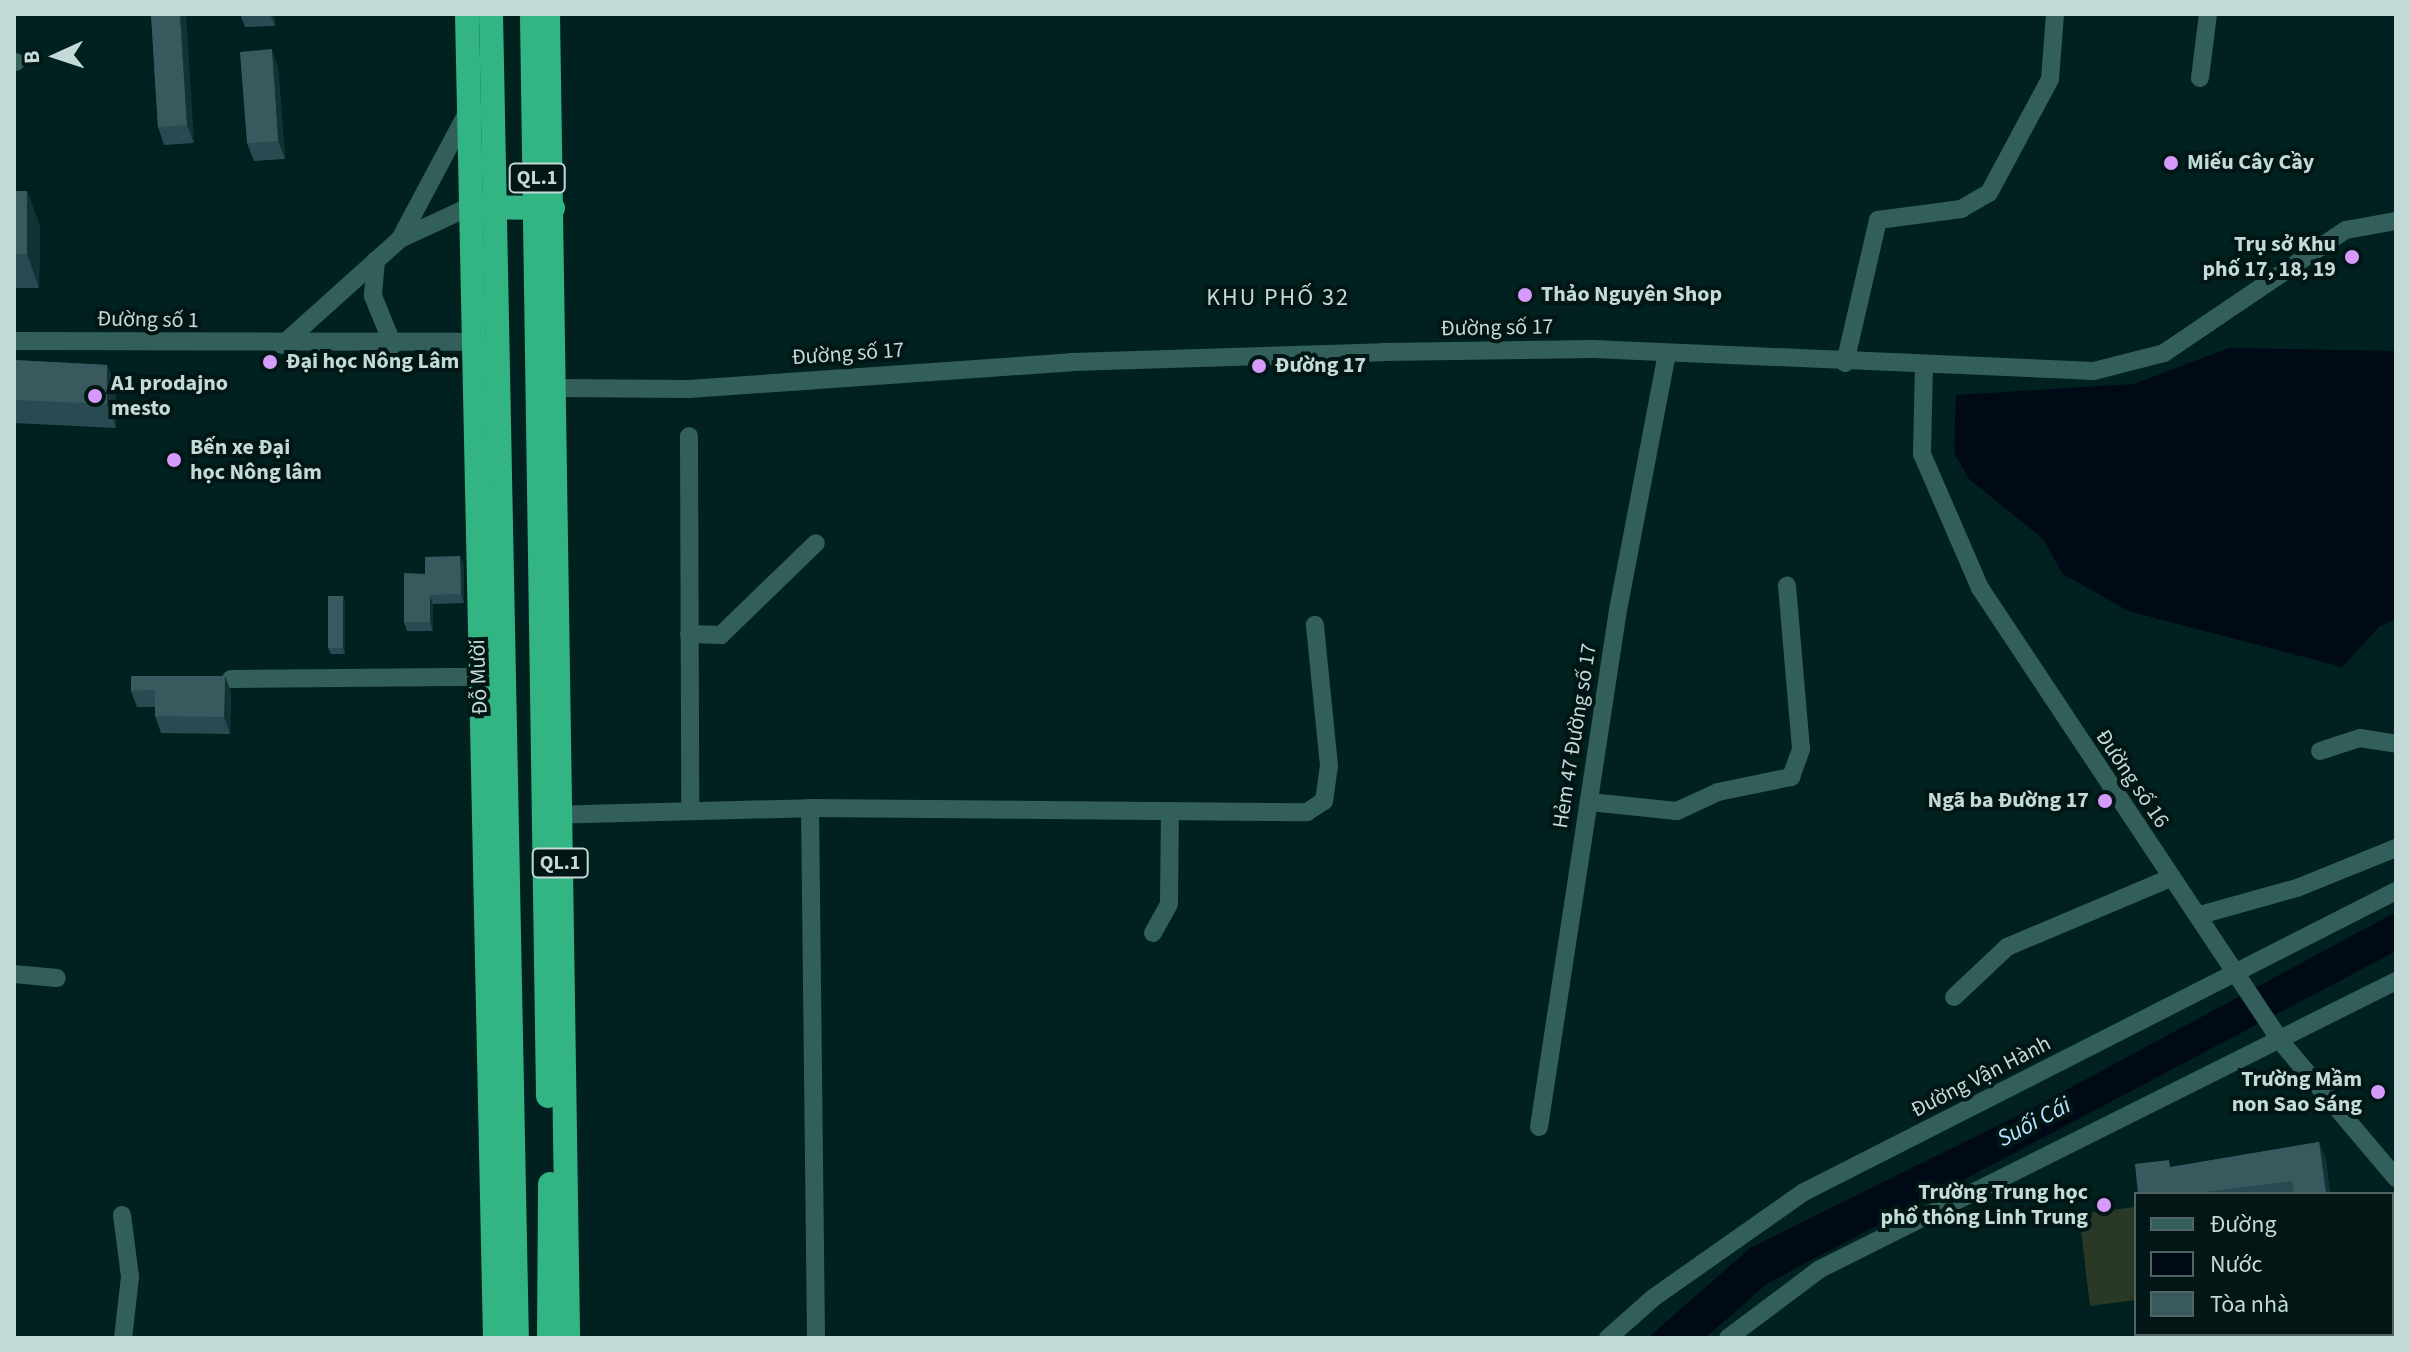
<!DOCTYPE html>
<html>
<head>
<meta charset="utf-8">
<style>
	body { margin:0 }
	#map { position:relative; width:2410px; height:1352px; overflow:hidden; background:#00211f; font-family:"Source Sans 3",sans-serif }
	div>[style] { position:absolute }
	.green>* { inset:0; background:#2a3925 }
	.water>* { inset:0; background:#000916 }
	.minor>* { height:18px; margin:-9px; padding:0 9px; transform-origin:9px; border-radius:9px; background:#335f5a }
	.highway>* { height:24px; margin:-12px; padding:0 12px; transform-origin:12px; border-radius:12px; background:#33b583 }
	.wall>* { inset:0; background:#294a50 }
	.shaded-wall>* { inset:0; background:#113336 }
	.building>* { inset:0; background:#39595f }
	.dots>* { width:22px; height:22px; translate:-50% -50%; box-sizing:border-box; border:4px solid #021715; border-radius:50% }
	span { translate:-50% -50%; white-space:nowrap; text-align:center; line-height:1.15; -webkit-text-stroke:8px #021715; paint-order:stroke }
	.shield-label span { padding:2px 6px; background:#021715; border:2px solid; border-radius:6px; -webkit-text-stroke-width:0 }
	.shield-label { font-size:20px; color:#c3dad7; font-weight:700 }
	.poi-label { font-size:22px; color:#c3dad7; font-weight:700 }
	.left { translate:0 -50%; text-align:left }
	.right { translate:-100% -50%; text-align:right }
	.street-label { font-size:22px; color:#c3dad7 }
	.neighbourhood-label { font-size:24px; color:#c3dad7; letter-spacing:2px }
	.water-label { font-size:24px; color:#bae3ff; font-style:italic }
	.frame { position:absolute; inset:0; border:16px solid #c3dad7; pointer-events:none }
	.legend { position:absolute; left:2134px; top:1192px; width:260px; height:144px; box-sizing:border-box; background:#021715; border:2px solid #4f6563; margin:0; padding:10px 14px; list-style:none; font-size:24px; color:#c3dad7 }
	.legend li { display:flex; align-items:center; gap:16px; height:40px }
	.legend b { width:40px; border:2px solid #4f6563 }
	.north { position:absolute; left:16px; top:16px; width:80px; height:80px; -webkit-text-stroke:6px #021715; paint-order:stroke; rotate:267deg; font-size:22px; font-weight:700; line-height:32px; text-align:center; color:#c3dad7 }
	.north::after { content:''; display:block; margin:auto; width:28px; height:36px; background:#c3dad7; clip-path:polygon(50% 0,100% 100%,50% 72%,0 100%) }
</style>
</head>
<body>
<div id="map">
	<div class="green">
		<div style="clip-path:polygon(2135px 1207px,2136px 1300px,2090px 1306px,2079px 1214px)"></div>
	</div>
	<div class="water">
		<div style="clip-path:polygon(2229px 348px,2396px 351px,2396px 619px,2380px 626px,2342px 667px,2128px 611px,2063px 574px,2043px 539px,1969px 479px,1954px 453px,1956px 395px,2134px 384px)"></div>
		<div style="clip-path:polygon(2396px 912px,2396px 951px,1768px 1283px,1705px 1338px,1648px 1338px,1750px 1248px,2029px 1110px)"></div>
	</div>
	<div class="minor">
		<div style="left:14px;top:62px;width:2px"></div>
		<div style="left:2200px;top:78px;width:64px;rotate:-82.9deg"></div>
		<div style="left:400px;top:239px;width:140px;rotate:-62deg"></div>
		<div style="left:376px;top:260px;width:36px;rotate:95deg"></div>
		<div style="left:373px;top:296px;width:53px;rotate:67.8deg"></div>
		<div style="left:14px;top:341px;width:462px;rotate:0.1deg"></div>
		<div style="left:282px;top:345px;width:159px;rotate:-41.9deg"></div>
		<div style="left:400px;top:239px;width:76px;rotate:-24.9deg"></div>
		<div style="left:1845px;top:363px;width:147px;rotate:-77deg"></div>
		<div style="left:1878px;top:220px;width:84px;rotate:-7.5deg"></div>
		<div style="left:1961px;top:209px;width:32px;rotate:-30deg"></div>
		<div style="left:1989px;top:193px;width:129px;rotate:-61.8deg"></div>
		<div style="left:2050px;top:79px;width:65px;rotate:-85.6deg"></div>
		<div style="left:1924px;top:365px;width:89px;rotate:91.3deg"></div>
		<div style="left:1922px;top:454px;width:146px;rotate:66.6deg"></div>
		<div style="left:1980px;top:588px;width:546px;rotate:56.43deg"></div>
		<div style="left:2282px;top:1043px;width:177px;rotate:49.8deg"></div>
		<div style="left:557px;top:388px;width:132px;rotate:0.4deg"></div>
		<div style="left:689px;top:389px;width:384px;rotate:-4deg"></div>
		<div style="left:1072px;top:362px;width:311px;rotate:-1.8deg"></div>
		<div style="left:1383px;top:352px;width:210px;rotate:-0.8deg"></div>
		<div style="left:1593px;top:349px;width:501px;rotate:2.51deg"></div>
		<div style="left:2094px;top:371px;width:72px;rotate:-14.4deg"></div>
		<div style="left:2164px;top:353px;width:220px;rotate:-34.1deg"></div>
		<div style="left:2346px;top:230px;width:51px;rotate:-10.2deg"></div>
		<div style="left:689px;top:436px;width:375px;rotate:89.8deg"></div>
		<div style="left:689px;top:634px;width:32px;rotate:2deg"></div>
		<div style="left:721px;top:635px;width:132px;rotate:-44.1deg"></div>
		<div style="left:231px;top:679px;width:253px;rotate:-0.5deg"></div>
		<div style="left:2320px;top:751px;width:42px;rotate:-18deg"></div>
		<div style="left:2360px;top:738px;width:36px;rotate:9deg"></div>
		<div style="left:1590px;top:802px;width:87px;rotate:5.9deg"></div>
		<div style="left:1677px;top:811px;width:45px;rotate:-24.9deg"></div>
		<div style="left:1718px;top:792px;width:75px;rotate:-11.6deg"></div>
		<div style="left:1791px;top:777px;width:30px;rotate:-70deg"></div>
		<div style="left:1801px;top:749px;width:164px;rotate:-94.9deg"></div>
		<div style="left:810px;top:808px;width:530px;rotate:89.35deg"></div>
		<div style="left:548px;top:815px;width:262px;rotate:-1.5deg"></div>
		<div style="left:810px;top:808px;width:497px;rotate:0.5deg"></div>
		<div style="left:1307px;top:812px;width:20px;rotate:-33deg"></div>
		<div style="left:1324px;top:801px;width:35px;rotate:-82deg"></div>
		<div style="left:1329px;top:766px;width:142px;rotate:-95.7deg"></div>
		<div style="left:2200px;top:915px;width:101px;rotate:-15.6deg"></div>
		<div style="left:2297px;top:888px;width:107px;rotate:-22deg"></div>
		<div style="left:1153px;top:933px;width:33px;rotate:-61deg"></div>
		<div style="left:1169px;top:904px;width:93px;rotate:-89.4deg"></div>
		<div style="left:14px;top:974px;width:43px;rotate:5.3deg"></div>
		<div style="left:1954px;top:997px;width:73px;rotate:-43.3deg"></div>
		<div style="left:2007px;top:947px;width:177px;rotate:-22.9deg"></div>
		<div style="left:1539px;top:1127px;width:523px;rotate:-81.31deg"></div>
		<div style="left:1618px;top:610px;width:262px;rotate:-79.2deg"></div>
		<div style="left:122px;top:1215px;width:63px;rotate:82.6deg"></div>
		<div style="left:130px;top:1277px;width:61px;rotate:96.5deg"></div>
		<div style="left:1608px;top:1338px;width:60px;rotate:-41.6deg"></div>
		<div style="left:1653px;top:1298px;width:184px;rotate:-35.1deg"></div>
		<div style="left:1804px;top:1192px;width:664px;rotate:-26.95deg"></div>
		<div style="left:1728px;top:1338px;width:115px;rotate:-36.9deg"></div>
		<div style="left:1820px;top:1269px;width:644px;rotate:-26.57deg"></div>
	</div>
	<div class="highway">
		<div style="left:467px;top:14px;width:1324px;rotate:88.79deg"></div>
		<div style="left:491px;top:14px;width:1324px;rotate:88.88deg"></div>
		<div style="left:548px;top:14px;width:1324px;rotate:89.13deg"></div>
		<div style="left:532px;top:17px;width:1079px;rotate:89.15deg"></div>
		<div style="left:478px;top:207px;width:75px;rotate:0.8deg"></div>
		<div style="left:549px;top:1338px;width:154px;rotate:-89.6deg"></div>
	</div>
	<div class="wall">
		<div style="clip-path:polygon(151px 14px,194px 143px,164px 145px,158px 127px)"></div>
		<div style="clip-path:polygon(240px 14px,274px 14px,275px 26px,245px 27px)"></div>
		<div style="clip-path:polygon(278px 67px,285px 159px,254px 161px,247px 143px)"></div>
		<div style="clip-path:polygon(14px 191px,27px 191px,40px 226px,39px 288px,14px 288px)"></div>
		<div style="clip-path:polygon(14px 360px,107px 365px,116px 388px,116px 428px,14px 423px)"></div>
		<div style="clip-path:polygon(464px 565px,464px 603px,433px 604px,433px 631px,407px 631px,404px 622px,425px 574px)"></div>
		<div style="clip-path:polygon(343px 596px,345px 602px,345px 654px,331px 654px,328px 648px)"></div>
		<div style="clip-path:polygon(225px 676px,231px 693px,230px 734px,161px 733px,155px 716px,155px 707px,137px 707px,131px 691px)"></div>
		<div style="clip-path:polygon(2319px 1142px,2326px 1161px,2330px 1194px,2138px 1194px,2171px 1167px)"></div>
	</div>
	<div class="shaded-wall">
		<div style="clip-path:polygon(180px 14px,186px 14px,194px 143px,187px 125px)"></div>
		<div style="clip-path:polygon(270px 14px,274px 14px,275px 26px)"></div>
		<div style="clip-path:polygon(272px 49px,278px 67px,285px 159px,278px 141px)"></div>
		<div style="clip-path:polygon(27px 191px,40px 226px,39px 288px,27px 254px)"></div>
		<div style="clip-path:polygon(107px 365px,116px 388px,116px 428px,107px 404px)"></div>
		<div style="clip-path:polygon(460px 556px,464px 565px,464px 603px,461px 594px)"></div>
		<div style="clip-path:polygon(430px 595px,433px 604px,433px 631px,430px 622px)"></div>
		<div style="clip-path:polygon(343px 596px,345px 602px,345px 654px,343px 648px)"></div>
		<div style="clip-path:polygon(225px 676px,231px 693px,230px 734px,224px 717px)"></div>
		<div style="clip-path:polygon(2319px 1142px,2326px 1161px,2330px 1194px,2326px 1194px)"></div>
	</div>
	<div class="building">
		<div style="clip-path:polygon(151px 14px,180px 14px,187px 125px,158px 127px)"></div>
		<div style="clip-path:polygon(272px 49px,278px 141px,247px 143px,240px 52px)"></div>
		<div style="clip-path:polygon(14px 191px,27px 191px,27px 254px,14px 254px)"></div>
		<div style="clip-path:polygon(14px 360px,107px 365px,107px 404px,14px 400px)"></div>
		<div style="clip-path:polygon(460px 556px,461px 594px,430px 595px,430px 622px,404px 622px,404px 573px,425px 574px,425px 557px)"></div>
		<div style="clip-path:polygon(328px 596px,343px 596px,343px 648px,328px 648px)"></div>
		<div style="clip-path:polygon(131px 676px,225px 676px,224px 717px,155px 716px,155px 690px,131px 691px)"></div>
		<div style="clip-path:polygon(2319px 1142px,2326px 1194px,2294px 1194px,2292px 1181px,2189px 1194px,2138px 1194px,2135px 1164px,2169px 1160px,2170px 1167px)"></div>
		<div style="clip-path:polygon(2396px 1320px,2396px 1338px,2376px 1338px,2376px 1334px,2392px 1334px,2392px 1321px)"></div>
		<div style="clip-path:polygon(2156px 1334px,2189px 1334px,2190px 1338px,2157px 1338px)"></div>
		<div style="clip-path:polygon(2312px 1334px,2344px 1334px,2344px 1338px,2312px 1338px)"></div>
	</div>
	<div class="dots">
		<div style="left:2171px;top:163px;background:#d69bfa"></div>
		<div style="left:2352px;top:257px;background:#d69bfa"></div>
		<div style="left:1525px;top:295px;background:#d69bfa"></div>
		<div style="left:270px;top:362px;background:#d69bfa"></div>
		<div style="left:1259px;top:366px;background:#d69bfa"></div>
		<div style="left:95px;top:396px;background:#d69bfa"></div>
		<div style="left:174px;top:460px;background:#d69bfa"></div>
		<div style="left:2105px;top:801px;background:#d69bfa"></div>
		<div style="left:2378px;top:1092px;background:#d69bfa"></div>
		<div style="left:2104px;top:1205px;background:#d69bfa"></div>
	</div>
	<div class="shield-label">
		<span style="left:537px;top:178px">QL.1</span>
		<span style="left:560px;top:863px">QL.1</span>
	</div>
	<div class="poi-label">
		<span class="left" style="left:2187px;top:163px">Miếu Cây Cầy</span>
		<span class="right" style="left:2336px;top:257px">Trụ sở Khu<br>phố 17, 18, 19</span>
		<span class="left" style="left:1541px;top:295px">Thảo Nguyên Shop</span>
		<span class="left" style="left:286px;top:362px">Đại học Nông Lâm</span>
		<span class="left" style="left:1275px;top:366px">Đường 17</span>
		<span class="left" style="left:111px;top:396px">A1 prodajno<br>mesto</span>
		<span class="left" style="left:190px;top:460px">Bến xe Đại<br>học Nông lâm</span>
		<span class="right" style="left:2089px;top:801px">Ngã ba Đường 17</span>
		<span class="right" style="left:2362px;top:1092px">Trường Mầm<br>non Sao Sáng</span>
		<span class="right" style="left:2088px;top:1205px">Trường Trung học<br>phổ thông Linh Trung</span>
	</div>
	<div class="street-label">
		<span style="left:148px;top:320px;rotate:1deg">Đường số 1</span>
		<span style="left:1497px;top:328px;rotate:-1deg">Đường số 17</span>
		<span style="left:848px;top:354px;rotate:-4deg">Đường số 17</span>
		<span style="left:479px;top:677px;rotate:-92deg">Đỗ Mười</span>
		<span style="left:1575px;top:736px;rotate:-81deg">Hẻm 47 Đường số 17</span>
		<span style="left:2132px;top:779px;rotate:56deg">Đường số 16</span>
		<span style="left:1981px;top:1077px;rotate:-27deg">Đường Vận Hành</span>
	</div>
	<div class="neighbourhood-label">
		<span style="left:1278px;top:298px">KHU PHỐ 32</span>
	</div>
	<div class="water-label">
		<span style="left:2034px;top:1122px;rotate:-28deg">Suối Cái</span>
	</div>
	<div class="frame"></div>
	<ul class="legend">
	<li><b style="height:10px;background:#335f5a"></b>Đường</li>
	<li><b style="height:22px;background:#000916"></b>Nước</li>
	<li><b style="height:22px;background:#39595f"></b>Tòa nhà</li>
	</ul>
	<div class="north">B</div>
</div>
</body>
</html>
